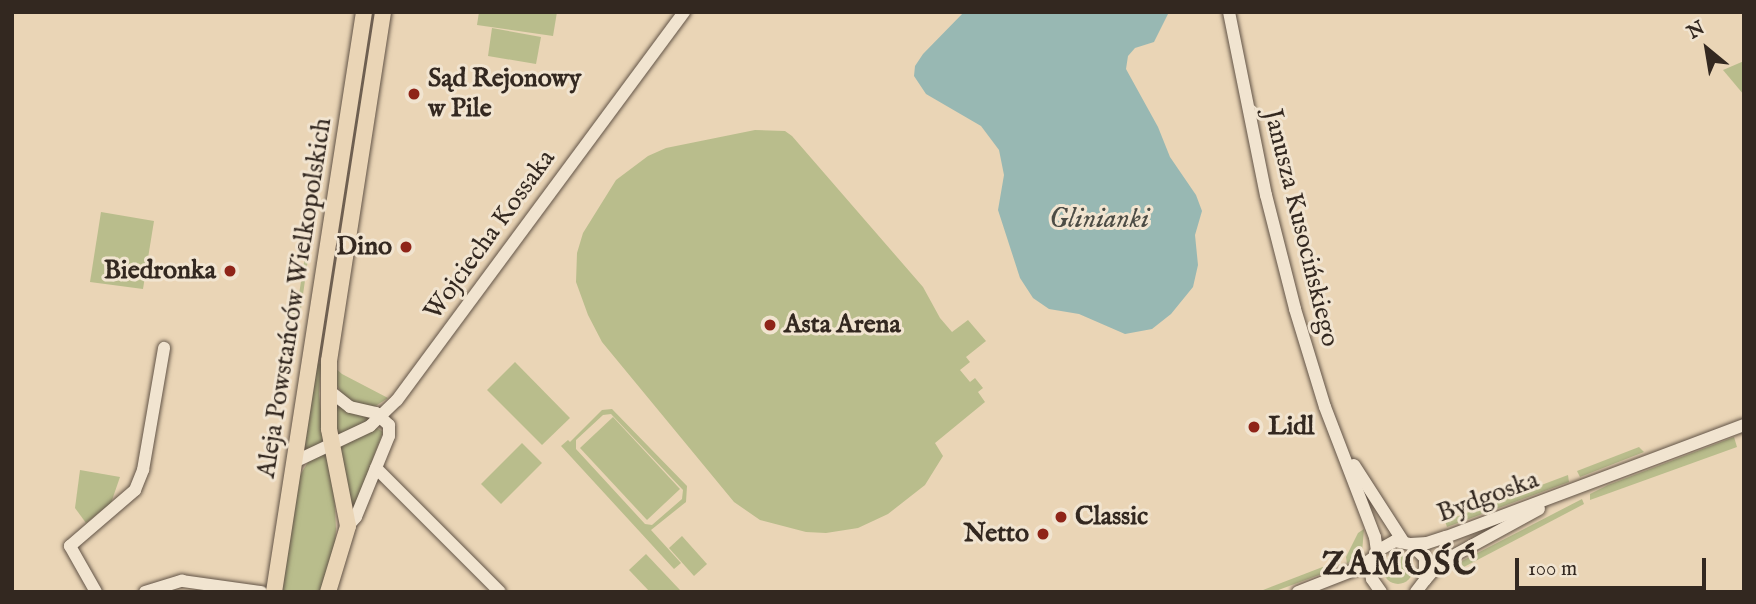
<!DOCTYPE html>
<html>
<head>
<meta charset="utf-8">
<style>
	body { margin:0 }
	#map { position:relative; width:1756px; height:604px; overflow:hidden; background:#ead5b6; font-family:"IM FELL English",serif }
	div>[style] { position:absolute }
	.green>* { inset:0; background:#b9bd8c }
	.round { border-radius:50% }
	.water>* { inset:0; background:#98b8b3 }
	.roads { filter:drop-shadow(0 0 2px #615346) drop-shadow(0 0 2px #615346) }
	.minor>* { height:12px; margin:-6px; padding:0 6px; transform-origin:6px; border-radius:6px; background:#f1e4d0 }
	.major>* { height:16px; margin:-8px; padding:0 8px; transform-origin:8px; border-radius:8px; background:#ead5b6 }
	.dots>* { width:19px; height:19px; translate:-50% -50%; box-sizing:border-box; border:4px solid #f1e4d0; border-radius:50% }
	span { translate:-50% -50%; white-space:nowrap; text-align:center; line-height:1.15; -webkit-text-stroke:6px #f1e4d0; paint-order:stroke }
	.poi-label { font-size:26px; color:#332820; font-weight:700 }
	.left { translate:0 -50%; text-align:left }
	.right { translate:-100% -50%; text-align:right }
	.street-label { font-size:26px; color:#332820 }
	.water-label { font-size:28px; color:#4c4c45; font-style:italic }
	.district-label { font-size:33px; color:#332820; font-weight:700; letter-spacing:2px }
	.frame { position:absolute; inset:0; border:14px solid #332820; pointer-events:none }
	.north { position:absolute; left:1672px; top:14px; width:70px; height:70px; -webkit-text-stroke:5px #f1e4d0; paint-order:stroke; rotate:330deg; font-size:19px; font-weight:700; line-height:28px; text-align:center; color:#332820 }
	.north::after { content:''; display:block; margin:auto; width:24px; height:32px; background:#332820; clip-path:polygon(50% 0,100% 100%,50% 72%,0 100%) }
	.scale { position:absolute; left:1515px; top:558px; width:191px; height:32px; box-sizing:border-box; border:4px solid #332820; border-top:0; padding-left:9px; font-size:21px; line-height:24px; white-space:nowrap; color:#332820; -webkit-text-stroke:5px #f1e4d0; paint-order:stroke }
</style>
</head>
<body>
<div id="map">
	<div class="green">
		<div style="clip-path:polygon(479px 12px,557px 12px,553px 36px,477px 25px)"></div>
		<div style="clip-path:polygon(492px 28px,541px 37px,536px 64px,488px 56px)"></div>
		<div style="clip-path:polygon(1744px 61px,1744px 95px,1723px 70px)"></div>
		<div style="clip-path:polygon(755px 130px,785px 131px,792px 136px,923px 287px,940px 318px,952px 332px,968px 320px,986px 341px,966px 357px,970px 362px,960px 370px,970px 382px,975px 378px,983px 388px,978px 392px,985px 402px,935px 443px,943px 456px,925px 485px,888px 514px,858px 528px,826px 533px,806px 532px,760px 520px,734px 502px,602px 342px,588px 315px,576px 282px,577px 253px,583px 233px,616px 180px,648px 156px,666px 148px)"></div>
		<div style="clip-path:polygon(101px 212px,154px 221px,143px 289px,90px 282px)"></div>
		<div style="clip-path:polygon(302px 251px,309px 252px,300px 316px,292px 317px,288px 307px,297px 307px,305px 256px,297px 254px)"></div>
		<div style="clip-path:polygon(515px 362px,570px 418px,542px 445px,487px 390px)"></div>
		<div style="clip-path:polygon(317px 363px,321px 364px,319px 394px,324px 441px,304px 452px)"></div>
		<div style="clip-path:polygon(335px 368px,342px 374px,388px 398px,374px 407px,362px 408px,344px 397px,336px 384px)"></div>
		<div style="clip-path:polygon(334px 401px,351px 413px,372px 419px,338px 435px)"></div>
		<div style="clip-path:polygon(evenodd,612px 409px,687px 486px,686px 502px,651px 530px,681px 563px,674px 569px,561px 446px,568px 440px,570px 442px,602px 410px,612px 409px,611px 414px,683px 490px,682px 499px,652px 525px,645px 524px,576px 449px,576px 440px,603px 415px,611px 414px)"></div>
		<div style="clip-path:polygon(613px 417px,680px 489px,647px 520px,580px 448px)"></div>
		<div style="clip-path:polygon(377px 428px,383px 432px,352px 514px,339px 446px)"></div>
		<div style="clip-path:polygon(1734px 437px,1737px 447px,1590px 500px,1590px 494px,1608px 485px)"></div>
		<div style="clip-path:polygon(522px 443px,542px 463px,501px 504px,481px 484px)"></div>
		<div style="clip-path:polygon(1639px 447px,1644px 452px,1580px 477px,1577px 471px)"></div>
		<div style="clip-path:polygon(326px 452px,334px 488px,336px 529px,335px 546px,321px 592px,282px 592px,299px 477px,308px 462px)"></div>
		<div style="clip-path:polygon(80px 470px,120px 477px,111px 503px,86px 523px,75px 508px)"></div>
		<div style="clip-path:polygon(1568px 475px,1569px 482px,1447px 527px,1445px 521px)"></div>
		<div style="clip-path:polygon(1582px 499px,1584px 504px,1462px 568px,1460px 562px)"></div>
		<div style="clip-path:polygon(1364px 529px,1362px 552px,1347px 564px,1346px 557px,1358px 533px)"></div>
		<div style="clip-path:polygon(682px 536px,707px 564px,694px 576px,669px 548px)"></div>
		<div style="clip-path:polygon(646px 554px,680px 590px,678px 592px,650px 592px,629px 570px)"></div>
		<div class="round" style="left:1383px;top:554px;width:30px;height:30px"></div>
		<div style="clip-path:polygon(1333px 563px,1335px 569px,1273px 592px,1258px 592px)"></div>
	</div>
	<div class="water">
		<div style="clip-path:polygon(964px 12px,1169px 12px,1154px 42px,1135px 48px,1128px 56px,1126px 69px,1158px 127px,1170px 157px,1196px 195px,1202px 211px,1195px 235px,1198px 265px,1193px 287px,1171px 314px,1152px 329px,1125px 334px,1079px 314px,1049px 309px,1033px 298px,1020px 278px,998px 210px,1004px 175px,999px 150px,981px 126px,926px 94px,914px 76px,915px 66px,923px 54px)"></div>
	</div>
	<div class="roads">
		<div class="minor">
			<div style="left:1229px;top:12px;width:187px;rotate:78.6deg"></div>
			<div style="left:1266px;top:195px;width:118px;rotate:75.7deg"></div>
			<div style="left:1295px;top:309px;width:102px;rotate:73deg"></div>
			<div style="left:1325px;top:407px;width:139px;rotate:69deg"></div>
			<div style="left:1375px;top:537px;width:14px;rotate:82deg"></div>
			<div style="left:327px;top:389px;width:29px;rotate:38deg"></div>
			<div style="left:350px;top:407px;width:27px;rotate:13deg"></div>
			<div style="left:376px;top:413px;width:18px;rotate:43deg"></div>
			<div style="left:389px;top:425px;width:11px;rotate:90deg"></div>
			<div style="left:389px;top:436px;width:87px;rotate:112.2deg"></div>
			<div style="left:356px;top:517px;width:12px;rotate:132deg"></div>
			<div style="left:294px;top:462px;width:84px;rotate:-25.3deg"></div>
			<div style="left:370px;top:426px;width:37px;rotate:-44deg"></div>
			<div style="left:397px;top:400px;width:483px;rotate:-53.5deg"></div>
			<div style="left:1354px;top:465px;width:90px;rotate:57.2deg"></div>
			<div style="left:376px;top:468px;width:175px;rotate:45deg"></div>
			<div style="left:1411px;top:544px;width:16px;rotate:-4deg"></div>
			<div style="left:1427px;top:543px;width:20px;rotate:-18deg"></div>
			<div style="left:1446px;top:537px;width:318px;rotate:-20.6deg"></div>
			<div style="left:1425px;top:580px;width:18px;rotate:-49deg"></div>
			<div style="left:1437px;top:566px;width:19px;rotate:-32deg"></div>
			<div style="left:1453px;top:556px;width:98px;rotate:-28.7deg"></div>
			<div style="left:96px;top:592px;width:53px;rotate:-119.5deg"></div>
			<div style="left:70px;top:546px;width:86px;rotate:-40.7deg"></div>
			<div style="left:135px;top:490px;width:22px;rotate:-68deg"></div>
			<div style="left:143px;top:470px;width:124px;rotate:-80.2deg"></div>
			<div style="left:145px;top:592px;width:39px;rotate:-17deg"></div>
			<div style="left:182px;top:581px;width:80px;rotate:7.9deg"></div>
			<div style="left:1298px;top:592px;width:66px;rotate:-21.5deg"></div>
			<div style="left:1359px;top:568px;width:17px;rotate:-36deg"></div>
			<div style="left:1381px;top:592px;width:16px;rotate:-125deg"></div>
			<div style="left:1372px;top:579px;width:13px;rotate:-99deg"></div>
			<div style="left:1370px;top:566px;width:17px;rotate:-65deg"></div>
			<div style="left:1377px;top:551px;width:21px;rotate:-29deg"></div>
			<div style="left:1395px;top:541px;width:16px;rotate:11deg"></div>
			<div style="left:1411px;top:544px;width:20px;rotate:45deg"></div>
			<div style="left:1425px;top:558px;width:22px;rotate:90deg"></div>
			<div style="left:1425px;top:580px;width:15px;rotate:127deg"></div>
		</div>
		<div class="major">
			<div style="left:274px;top:592px;width:587px;rotate:-81.18deg"></div>
			<div style="left:328px;top:592px;width:69px;rotate:-73.1deg"></div>
			<div style="left:348px;top:526px;width:99px;rotate:-101.1deg"></div>
			<div style="left:329px;top:429px;width:68px;rotate:-90deg"></div>
			<div style="left:329px;top:361px;width:353px;rotate:-81.2deg"></div>
		</div>
	</div>
	<div class="dots">
		<div style="left:414px;top:94px;background:#8f2418"></div>
		<div style="left:406px;top:247px;background:#8f2418"></div>
		<div style="left:230px;top:271px;background:#8f2418"></div>
		<div style="left:770px;top:325px;background:#8f2418"></div>
		<div style="left:1254px;top:427px;background:#8f2418"></div>
		<div style="left:1061px;top:517px;background:#8f2418"></div>
		<div style="left:1043px;top:534px;background:#8f2418"></div>
	</div>
	<div class="poi-label">
		<span class="left" style="left:428px;top:94px">Sąd Rejonowy<br>w Pile</span>
		<span class="right" style="left:392px;top:247px">Dino</span>
		<span class="right" style="left:216px;top:271px">Biedronka</span>
		<span class="left" style="left:784px;top:325px">Asta Arena</span>
		<span class="left" style="left:1268px;top:427px">Lidl</span>
		<span class="left" style="left:1075px;top:517px">Classic</span>
		<span class="right" style="left:1029px;top:534px">Netto</span>
	</div>
	<div class="street-label">
		<span style="left:1301px;top:228px;rotate:76deg">Janusza Kusocińskiego</span>
		<span style="left:490px;top:235px;rotate:-54deg">Wojciecha Kossaka</span>
		<span style="left:295px;top:298px;rotate:-81deg">Aleja Powstańców Wielkopolskich</span>
		<span style="left:1488px;top:497px;rotate:-20deg">Bydgoska</span>
	</div>
	<div class="water-label">
		<span style="left:1099px;top:220px">Glinianki</span>
	</div>
	<div class="district-label">
		<span style="left:1400px;top:566px">ZAMOŚĆ</span>
	</div>
	<div class="frame"></div>
	<div class="north">N</div>
	<div class="scale">100 m</div>
</div>
</body>
</html>
